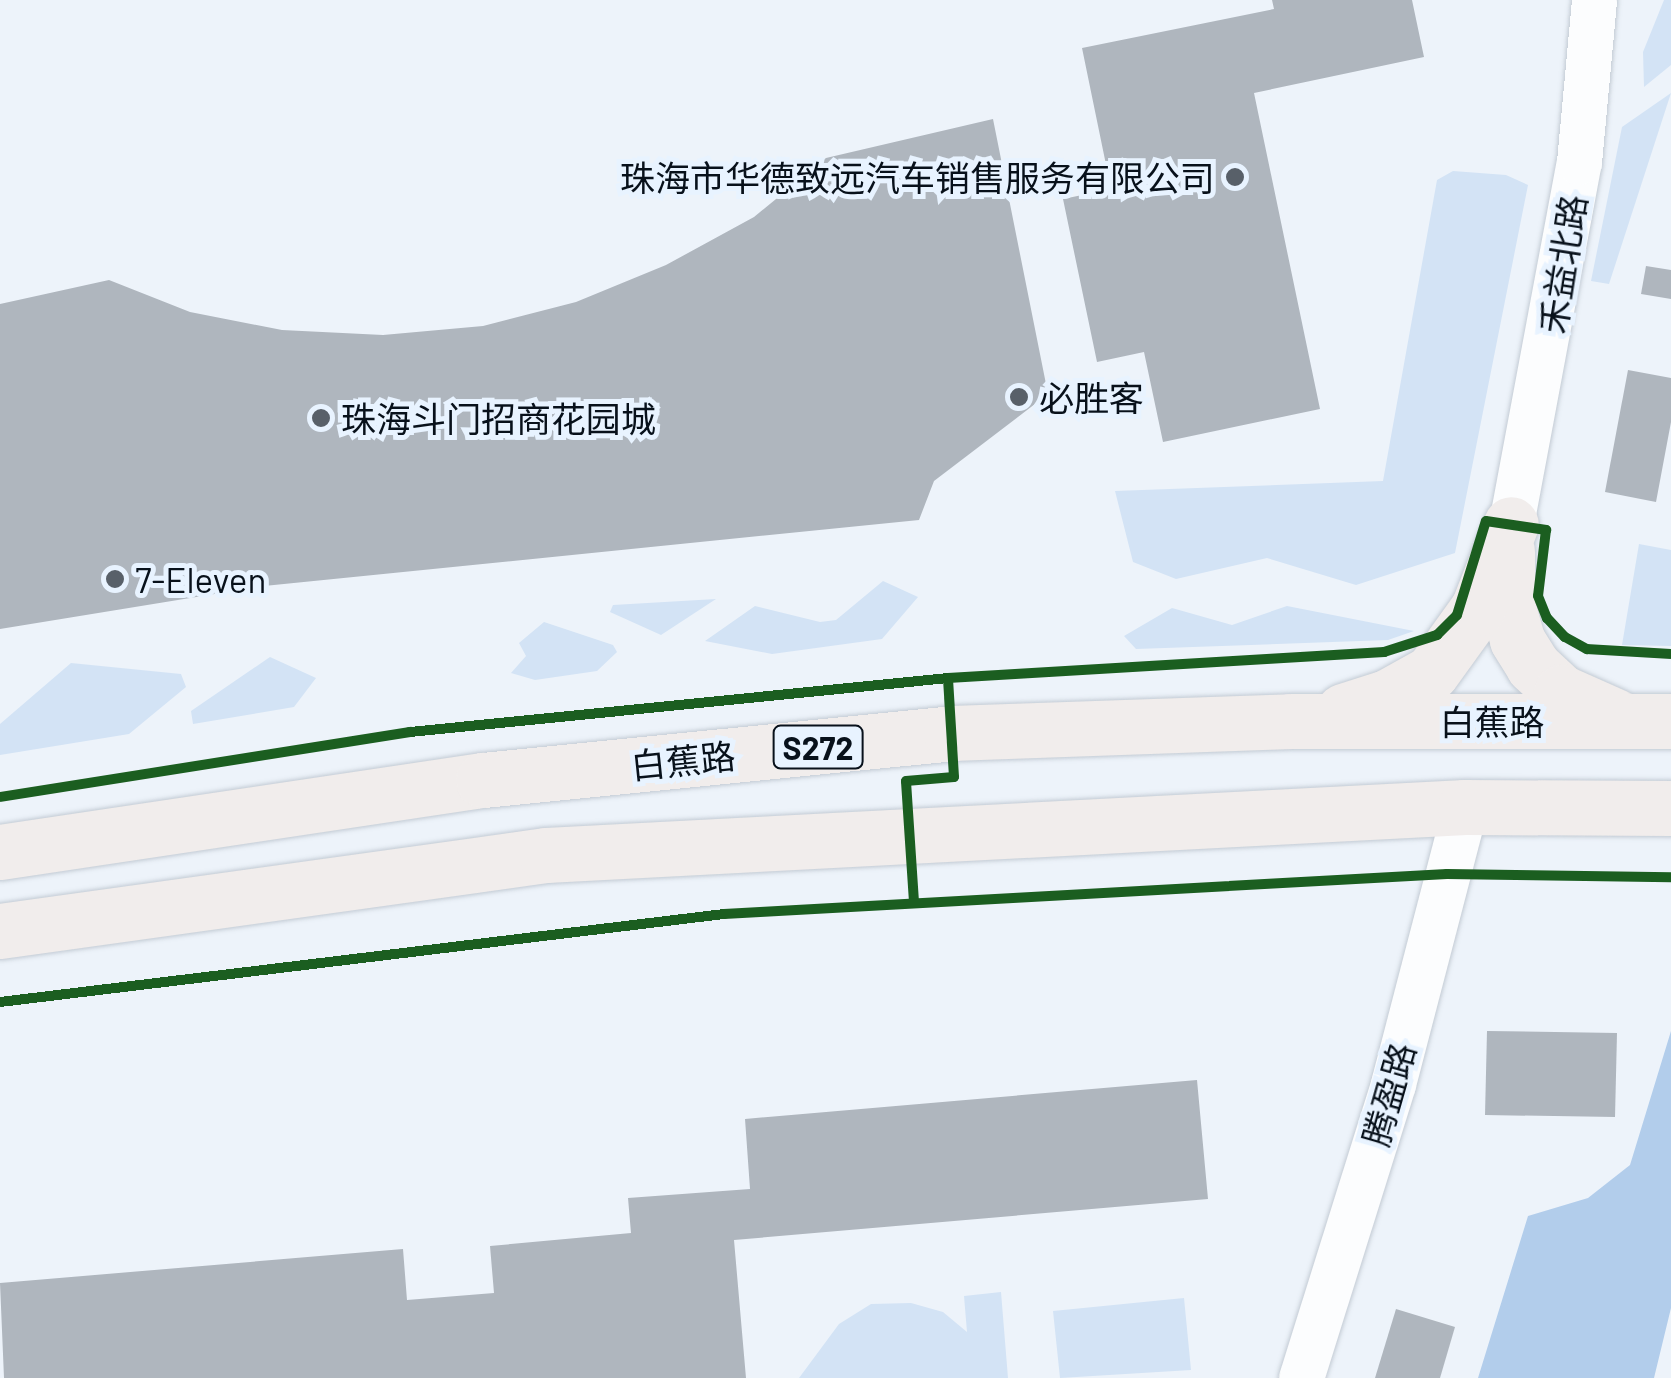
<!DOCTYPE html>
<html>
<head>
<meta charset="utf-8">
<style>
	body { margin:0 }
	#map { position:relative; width:1671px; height:1378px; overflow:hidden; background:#edf3fa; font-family:Barlow,"Noto Sans SC",sans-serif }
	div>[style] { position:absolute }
	.green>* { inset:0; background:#d3e3f5 }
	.water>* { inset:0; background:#b2cdeb }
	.building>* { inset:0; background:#afb6be }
	.roads { filter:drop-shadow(0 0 2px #c3cbd4) drop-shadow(0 0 2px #c3cbd4) }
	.minor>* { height:45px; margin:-22.5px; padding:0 22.5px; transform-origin:22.5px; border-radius:22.5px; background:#fcfdfe }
	.major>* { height:55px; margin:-27.5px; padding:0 27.5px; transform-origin:27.5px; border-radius:27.5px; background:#f1edec }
	.cycleway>* { height:10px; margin:-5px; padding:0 5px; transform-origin:5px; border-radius:5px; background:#1b5e20 }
	.dots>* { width:28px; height:28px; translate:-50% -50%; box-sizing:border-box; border:5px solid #e8f3ff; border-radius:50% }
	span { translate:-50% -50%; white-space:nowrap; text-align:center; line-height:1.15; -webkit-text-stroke:10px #e8f3ff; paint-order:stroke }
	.shield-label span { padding:2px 8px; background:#e8f3ff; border:2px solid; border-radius:8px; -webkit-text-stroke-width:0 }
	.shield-label { font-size:32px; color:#08111b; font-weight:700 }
	.poi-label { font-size:35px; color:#08111b }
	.right { translate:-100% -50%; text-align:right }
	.left { translate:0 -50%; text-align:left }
	.street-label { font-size:35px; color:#08111b }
</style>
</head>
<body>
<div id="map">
	<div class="green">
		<div style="clip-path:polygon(1664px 0,1671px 0,1671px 65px,1644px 87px,1643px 52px)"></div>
		<div style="clip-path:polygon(1671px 93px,1609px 284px,1591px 281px,1622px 127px)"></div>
		<div style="clip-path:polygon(1453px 171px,1506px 175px,1528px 185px,1455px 553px,1356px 585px,1267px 558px,1176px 579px,1133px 562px,1115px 491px,1383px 481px,1437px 180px)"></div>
		<div style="clip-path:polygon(1639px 544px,1671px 550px,1671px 646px,1622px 645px)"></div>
		<div style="clip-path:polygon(883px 581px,918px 597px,882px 639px,772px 654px,705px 641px,755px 606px,820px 622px,836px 620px)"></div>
		<div style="clip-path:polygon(716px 599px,661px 635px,610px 612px,613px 605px)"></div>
		<div style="clip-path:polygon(1287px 606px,1414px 631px,1388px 640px,1136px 649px,1124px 636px,1172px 608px,1232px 625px)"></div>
		<div style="clip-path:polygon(544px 622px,613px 645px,617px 652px,597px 671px,535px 680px,511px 673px,526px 656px,519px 643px)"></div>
		<div style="clip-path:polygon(270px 657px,316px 678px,294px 707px,193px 724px,191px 711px)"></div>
		<div style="clip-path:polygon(71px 663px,181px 674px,186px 687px,129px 734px,0 755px,0 724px)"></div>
		<div style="clip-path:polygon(1001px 1292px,1008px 1378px,799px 1378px,839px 1324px,871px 1304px,911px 1303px,943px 1312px,967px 1332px,964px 1296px)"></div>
		<div style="clip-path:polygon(1184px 1298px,1191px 1370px,1060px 1378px,1053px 1311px)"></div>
	</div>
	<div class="water">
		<div style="clip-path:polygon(1671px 1031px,1671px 1308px,1654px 1378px,1478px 1378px,1528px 1216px,1588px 1198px,1630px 1165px)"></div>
	</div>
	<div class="building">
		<div style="clip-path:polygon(1272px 0,1412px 0,1424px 57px,1254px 93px,1320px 409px,1163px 442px,1144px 352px,1097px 362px,1063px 199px,1111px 189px,1082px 48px,1274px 9px)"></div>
		<div style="clip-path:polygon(993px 119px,1048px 394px,934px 481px,919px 520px,264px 586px,0 629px,0 304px,109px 280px,190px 312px,282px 330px,383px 335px,483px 326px,576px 302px,666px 265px,754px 217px,826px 158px)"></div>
		<div style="clip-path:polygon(1646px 266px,1671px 270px,1671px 299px,1641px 294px)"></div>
		<div style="clip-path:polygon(1628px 370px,1671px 378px,1671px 422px,1656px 502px,1605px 492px)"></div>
		<div style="clip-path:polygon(1487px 1031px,1617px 1033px,1615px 1117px,1485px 1115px)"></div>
		<div style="clip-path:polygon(1197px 1080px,1208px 1199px,734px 1240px,746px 1378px,4px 1378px,0 1283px,403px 1249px,407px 1300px,494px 1293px,490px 1246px,631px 1233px,628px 1198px,750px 1189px,745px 1119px)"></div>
		<div style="clip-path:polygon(1396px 1309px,1455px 1327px,1440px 1378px,1375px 1378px)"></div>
	</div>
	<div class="roads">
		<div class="minor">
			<div style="left:1511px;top:524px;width:368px;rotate:-79.4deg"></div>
			<div style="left:1579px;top:162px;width:163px;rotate:-84.7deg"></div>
			<div style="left:1301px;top:1378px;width:308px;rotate:-72.6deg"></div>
			<div style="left:1393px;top:1084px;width:286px;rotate:-75.4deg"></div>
		</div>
		<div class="major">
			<div style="left:1507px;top:551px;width:53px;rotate:90deg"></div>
			<div style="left:1507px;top:604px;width:37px;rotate:74deg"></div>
			<div style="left:1517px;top:640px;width:31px;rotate:58deg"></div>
			<div style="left:1533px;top:666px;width:38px;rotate:43deg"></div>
			<div style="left:1561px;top:692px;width:59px;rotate:24deg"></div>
			<div style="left:1343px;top:711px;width:46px;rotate:-17.7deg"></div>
			<div style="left:1387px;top:697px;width:51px;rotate:-29.1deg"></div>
			<div style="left:1432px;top:672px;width:79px;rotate:-54.3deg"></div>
			<div style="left:1478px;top:608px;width:90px;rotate:-68.6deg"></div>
			<div style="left:0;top:852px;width:488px;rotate:-8.5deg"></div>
			<div style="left:483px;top:780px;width:470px;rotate:-5.7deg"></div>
			<div style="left:951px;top:733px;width:340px;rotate:-2deg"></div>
			<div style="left:1291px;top:721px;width:380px"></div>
			<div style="left:0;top:931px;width:551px;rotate:-7.92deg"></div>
			<div style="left:546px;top:855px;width:920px;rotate:-2.99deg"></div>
			<div style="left:1465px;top:807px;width:206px;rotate:0.3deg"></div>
		</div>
	</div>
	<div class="cycleway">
		<div style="left:0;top:797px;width:415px;rotate:-9deg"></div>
		<div style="left:410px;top:732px;width:541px;rotate:-5.73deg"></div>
		<div style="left:948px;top:678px;width:437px;rotate:-3.4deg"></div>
		<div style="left:1384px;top:652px;width:56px;rotate:-17.8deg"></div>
		<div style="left:1437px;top:635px;width:28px;rotate:-45deg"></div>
		<div style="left:1457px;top:615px;width:98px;rotate:-72.9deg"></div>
		<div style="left:1486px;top:521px;width:61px;rotate:8.5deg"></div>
		<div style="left:1546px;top:530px;width:66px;rotate:96.9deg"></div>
		<div style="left:1538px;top:596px;width:24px;rotate:68deg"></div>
		<div style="left:1547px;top:618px;width:26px;rotate:47deg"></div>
		<div style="left:1565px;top:637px;width:25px;rotate:29deg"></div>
		<div style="left:1587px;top:649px;width:84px;rotate:3.4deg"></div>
		<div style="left:914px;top:902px;width:121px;rotate:-93.8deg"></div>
		<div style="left:906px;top:781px;width:48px;rotate:-4.8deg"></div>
		<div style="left:954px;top:777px;width:99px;rotate:-93.5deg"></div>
		<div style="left:0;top:1002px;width:729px;rotate:-6.93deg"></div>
		<div style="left:724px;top:914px;width:724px;rotate:-3.17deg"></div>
		<div style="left:1447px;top:874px;width:224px;rotate:0.8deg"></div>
	</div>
	<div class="dots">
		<div style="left:1235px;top:177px;background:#586069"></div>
		<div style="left:1019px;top:397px;background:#586069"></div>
		<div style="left:321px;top:418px;background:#586069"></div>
		<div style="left:115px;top:579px;background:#586069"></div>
	</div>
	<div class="shield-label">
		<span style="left:818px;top:747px">S272</span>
	</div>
	<div class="poi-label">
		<span class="right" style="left:1215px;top:177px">珠海市华德致远汽车销售服务有限公司</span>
		<span class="left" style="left:1039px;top:397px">必胜客</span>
		<span class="left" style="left:341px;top:418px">珠海斗门招商花园城</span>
		<span class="left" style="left:135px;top:579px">7-Eleven</span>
	</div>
	<div class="street-label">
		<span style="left:1562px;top:264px;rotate:-81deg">禾益北路</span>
		<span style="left:1492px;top:721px">白蕉路</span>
		<span style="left:683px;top:760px;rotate:-6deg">白蕉路</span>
		<span style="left:1388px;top:1094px;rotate:-74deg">腾盈路</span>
	</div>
</div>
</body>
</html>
